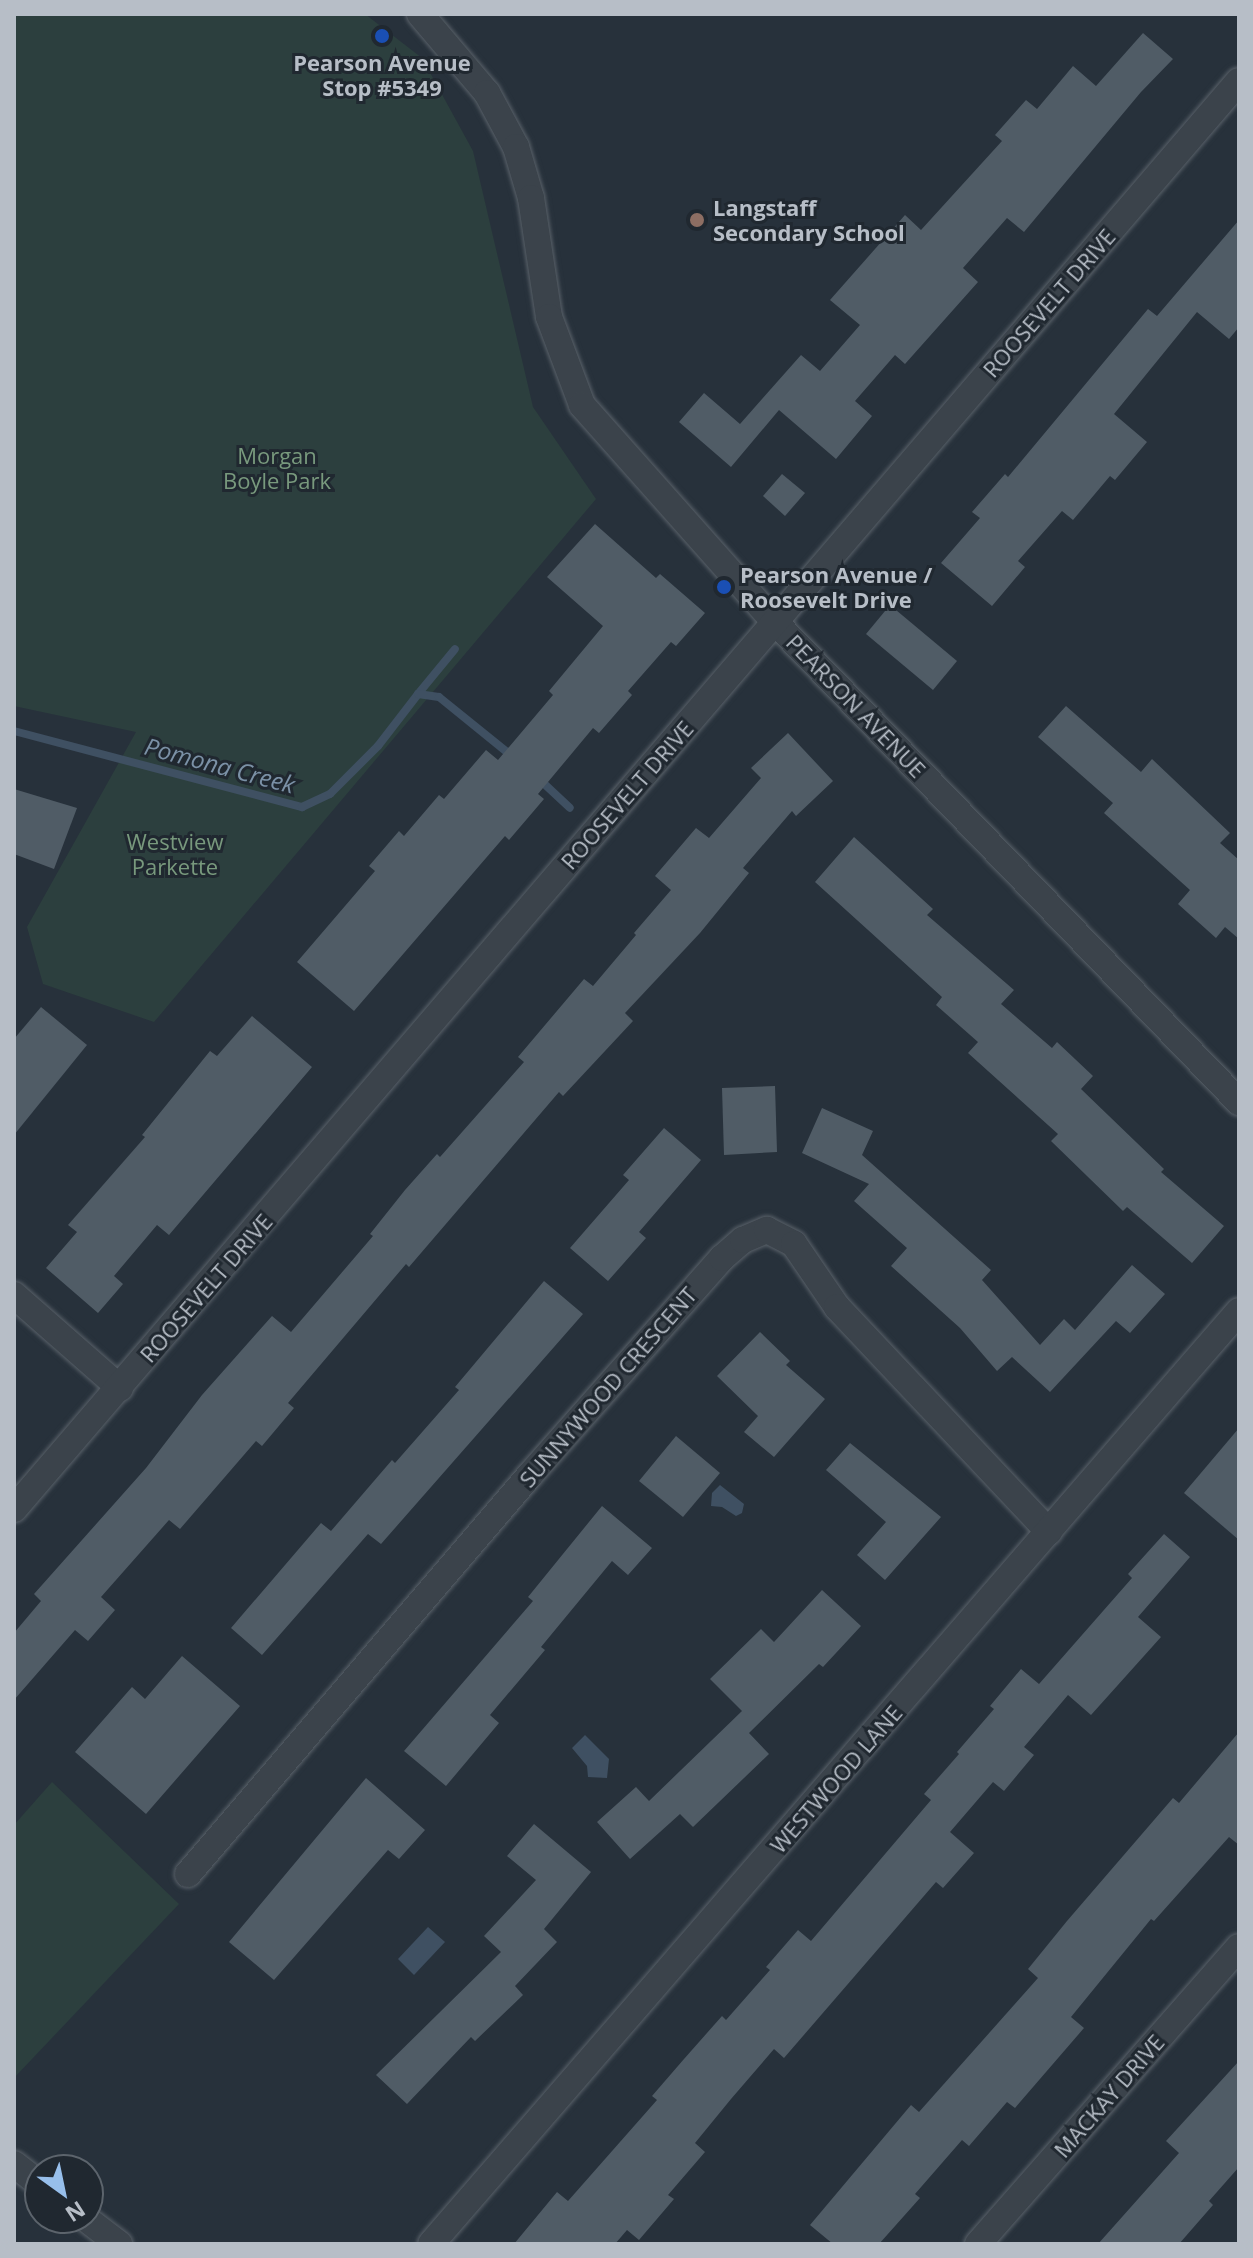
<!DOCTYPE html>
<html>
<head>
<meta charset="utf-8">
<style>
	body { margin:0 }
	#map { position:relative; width:1253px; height:2258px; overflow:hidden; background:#27313b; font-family:"Open Sans",sans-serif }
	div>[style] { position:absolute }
	.green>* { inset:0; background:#2c3f3e }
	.water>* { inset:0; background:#3f5062 }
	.stream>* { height:8px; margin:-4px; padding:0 4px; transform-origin:4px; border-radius:4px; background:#3f5062 }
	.building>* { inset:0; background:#505c66 }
	.roads { filter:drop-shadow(0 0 2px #596169) drop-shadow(0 0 2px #596169) }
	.street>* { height:26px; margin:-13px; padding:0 13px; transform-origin:13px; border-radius:13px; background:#3b434b }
	.dots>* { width:22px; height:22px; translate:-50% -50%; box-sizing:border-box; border:4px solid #202830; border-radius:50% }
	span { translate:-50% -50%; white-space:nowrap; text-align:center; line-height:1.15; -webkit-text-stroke:6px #202830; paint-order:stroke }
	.poi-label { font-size:22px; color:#b7bec7; font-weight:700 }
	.left { translate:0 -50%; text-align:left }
	.street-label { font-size:22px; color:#b7bec7 }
	.park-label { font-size:22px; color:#78997d }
	.water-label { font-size:24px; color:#7b91a6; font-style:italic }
	.frame { position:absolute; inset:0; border:16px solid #b7bec7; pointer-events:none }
	.north { position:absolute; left:24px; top:2154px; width:80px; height:80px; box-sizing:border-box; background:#202830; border:2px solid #5c646c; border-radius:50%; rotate:147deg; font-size:22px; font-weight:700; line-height:32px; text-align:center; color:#b7bec7 }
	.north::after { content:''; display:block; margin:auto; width:28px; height:36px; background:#97bfeb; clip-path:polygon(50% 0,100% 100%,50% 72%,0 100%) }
</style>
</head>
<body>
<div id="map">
	<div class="green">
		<div style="clip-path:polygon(14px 14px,365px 14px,422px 58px,473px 151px,533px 407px,596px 499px,154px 1022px,43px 984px,27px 927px,136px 732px,14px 706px)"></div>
		<div style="clip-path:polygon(52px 1782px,179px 1904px,14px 2078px,14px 1825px)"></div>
	</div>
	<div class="water">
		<div style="clip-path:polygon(720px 1485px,744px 1504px,742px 1513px,736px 1516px,722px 1507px,711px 1506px,712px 1493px)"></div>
		<div style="clip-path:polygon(585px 1735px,609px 1759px,607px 1778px,588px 1777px,587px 1766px,572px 1748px)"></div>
		<div style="clip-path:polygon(428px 1927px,445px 1942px,414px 1975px,398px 1959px)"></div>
	</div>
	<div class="stream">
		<div style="left:418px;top:694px;width:58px;rotate:-50.6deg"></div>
		<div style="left:14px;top:731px;width:298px;rotate:14.8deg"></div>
		<div style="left:302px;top:807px;width:31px;rotate:-25deg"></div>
		<div style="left:330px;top:794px;width:68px;rotate:-45deg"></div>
		<div style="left:378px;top:746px;width:66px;rotate:-52.4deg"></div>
		<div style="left:418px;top:694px;width:21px;rotate:8deg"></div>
		<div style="left:439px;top:697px;width:95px;rotate:39deg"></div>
		<div style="left:539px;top:779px;width:42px;rotate:43.1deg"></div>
	</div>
	<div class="building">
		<div style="clip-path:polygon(1143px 33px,1173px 59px,1141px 92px,1024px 232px,1007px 218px,963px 268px,978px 282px,905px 364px,895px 355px,855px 401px,872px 416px,836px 459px,779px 410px,731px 467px,679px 422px,704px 393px,740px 424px,801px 355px,820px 371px,860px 325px,830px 300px,905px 215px,921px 230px,1002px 141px,995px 135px,1026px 100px,1037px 109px,1073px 66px,1096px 86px)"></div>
		<div style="clip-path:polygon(1239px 220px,1239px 327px,1229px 339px,1197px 312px,1114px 414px,1147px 442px,1115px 480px,1110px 476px,1073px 520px,1062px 511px,1018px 561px,1025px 567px,992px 606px,941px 563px,980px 518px,972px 512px,1005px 474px,1008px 477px,1148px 309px,1157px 316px)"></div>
		<div style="clip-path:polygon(782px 474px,805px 493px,785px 516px,763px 496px)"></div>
		<div style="clip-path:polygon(595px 524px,656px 578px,660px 574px,705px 613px,676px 646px,671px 642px,628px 691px,632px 695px,599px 733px,593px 728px,538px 794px,544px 799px,509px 840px,505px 836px,354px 1011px,297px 962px,375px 871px,369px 866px,399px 831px,404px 836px,439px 795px,444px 799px,486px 750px,498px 760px,553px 695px,549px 691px,603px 626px,547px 577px)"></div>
		<div style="clip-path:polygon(890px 605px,957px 661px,933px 690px,866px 634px)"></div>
		<div style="clip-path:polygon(1066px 706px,1141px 772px,1152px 759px,1230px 833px,1220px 843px,1239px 860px,1239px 939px,1225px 927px,1216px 938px,1178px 904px,1190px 890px,1104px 813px,1113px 803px,1038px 737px)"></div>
		<div style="clip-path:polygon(788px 733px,833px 781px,796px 816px,792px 811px,743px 868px,749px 873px,700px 933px,625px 1013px,633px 1021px,563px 1096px,559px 1092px,409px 1267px,406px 1264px,288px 1403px,294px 1408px,262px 1446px,256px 1441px,180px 1529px,169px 1520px,101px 1597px,115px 1610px,88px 1641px,75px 1630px,14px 1700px,14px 1633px,41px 1601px,34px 1594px,146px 1468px,202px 1395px,272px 1316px,291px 1332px,373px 1236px,370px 1234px,405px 1190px,437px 1154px,440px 1157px,524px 1062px,518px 1057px,584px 979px,593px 986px,636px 935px,634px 933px,671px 890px,655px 876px,696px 828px,709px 838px,761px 778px,751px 768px)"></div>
		<div style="clip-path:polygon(14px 789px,77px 808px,54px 869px,14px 854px)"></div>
		<div style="clip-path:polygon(854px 837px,933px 909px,927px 915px,1014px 990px,1001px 1004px,1052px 1048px,1057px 1042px,1093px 1076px,1081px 1089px,1164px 1169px,1161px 1172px,1224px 1226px,1192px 1263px,1127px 1207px,1123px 1211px,1051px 1141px,1058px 1134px,968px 1053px,978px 1042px,936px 1005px,942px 997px,815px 882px)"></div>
		<div style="clip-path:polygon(41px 1007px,87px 1045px,14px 1135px,14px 1039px)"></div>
		<div style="clip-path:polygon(252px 1016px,312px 1067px,169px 1235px,157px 1225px,114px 1276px,123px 1284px,98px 1313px,46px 1268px,77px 1232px,68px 1225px,145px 1137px,142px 1135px,210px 1051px,217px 1056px)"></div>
		<div style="clip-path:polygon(775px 1086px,777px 1152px,724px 1155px,722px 1088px)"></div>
		<div style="clip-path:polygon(822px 1108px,873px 1131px,862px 1155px,991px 1270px,982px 1280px,1040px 1345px,1064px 1319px,1075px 1330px,1132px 1265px,1165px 1294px,1130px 1333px,1116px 1321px,1050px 1392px,1012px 1357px,997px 1371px,960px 1328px,891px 1266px,907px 1248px,854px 1201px,869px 1184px,802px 1153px)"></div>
		<div style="clip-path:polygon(664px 1128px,701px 1160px,639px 1232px,646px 1238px,608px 1281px,570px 1248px,629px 1180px,623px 1175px)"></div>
		<div style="clip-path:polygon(544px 1281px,583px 1314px,381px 1544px,368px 1534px,262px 1655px,231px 1628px,321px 1523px,331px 1531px,392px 1460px,395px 1463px,459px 1390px,455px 1387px)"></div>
		<div style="clip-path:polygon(760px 1332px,790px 1361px,786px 1365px,825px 1399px,774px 1457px,744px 1432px,758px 1416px,717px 1376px)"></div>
		<div style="clip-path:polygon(1239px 1428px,1239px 1540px,1184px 1493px)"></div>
		<div style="clip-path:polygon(676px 1436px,720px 1473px,683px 1517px,639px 1481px)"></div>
		<div style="clip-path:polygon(850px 1443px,941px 1517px,885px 1580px,857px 1555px,886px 1522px,826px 1470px)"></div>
		<div style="clip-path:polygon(602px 1506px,652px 1548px,628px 1575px,612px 1561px,541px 1647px,545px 1650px,490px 1715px,499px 1723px,446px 1786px,404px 1751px,533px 1601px,528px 1597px)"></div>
		<div style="clip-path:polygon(1164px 1534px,1190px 1557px,1138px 1617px,1161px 1637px,1091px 1715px,1068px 1695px,1024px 1747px,1034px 1755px,1004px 1791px,993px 1782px,950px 1832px,974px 1853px,943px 1888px,936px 1882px,784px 2058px,774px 2049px,731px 2099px,695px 2143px,705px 2152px,668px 2195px,674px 2199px,639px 2240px,627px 2230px,615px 2244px,514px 2244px,557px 2192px,568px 2201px,657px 2100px,652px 2096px,684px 2059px,722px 2016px,726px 2020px,770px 1970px,766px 1967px,798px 1930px,811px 1941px,931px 1800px,924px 1794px,959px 1754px,957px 1752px,994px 1709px,990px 1706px,1021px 1669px,1039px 1684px,1132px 1578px,1128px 1574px)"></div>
		<div style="clip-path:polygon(822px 1590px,861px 1626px,823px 1667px,819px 1664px,749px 1733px,769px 1754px,693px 1827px,680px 1814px,630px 1859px,597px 1822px,636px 1787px,649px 1801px,742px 1711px,710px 1679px,761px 1629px,774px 1642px)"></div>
		<div style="clip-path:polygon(182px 1656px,240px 1706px,146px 1814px,75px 1752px,132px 1687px,145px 1699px)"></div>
		<div style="clip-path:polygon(1239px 1732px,1239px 1845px,1229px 1837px,1154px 1921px,1151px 1919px,1071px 2017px,1084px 2028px,1015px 2108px,1007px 2102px,969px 2146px,962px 2140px,915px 2194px,920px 2198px,879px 2244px,833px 2244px,810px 2225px,911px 2105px,919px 2112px,1038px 1978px,1028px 1969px,1067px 1921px,1173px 1798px,1179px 1803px)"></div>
		<div style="clip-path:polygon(366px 1778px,425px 1830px,399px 1859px,388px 1850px,274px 1980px,229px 1942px)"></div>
		<div style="clip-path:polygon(534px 1824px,591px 1872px,544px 1929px,557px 1942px,515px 1986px,523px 1995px,475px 2041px,471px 2037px,407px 2104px,376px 2075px,501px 1952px,484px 1936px,536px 1880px,507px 1856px)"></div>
		<div style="clip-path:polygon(1239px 2061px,1239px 2167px,1209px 2201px,1213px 2205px,1179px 2244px,1098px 2244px,1179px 2153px,1166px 2141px)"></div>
	</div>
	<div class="roads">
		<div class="street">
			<div style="left:420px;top:14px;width:104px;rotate:49.7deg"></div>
			<div style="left:487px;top:93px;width:61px;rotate:61.8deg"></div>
			<div style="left:516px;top:147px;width:53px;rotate:73.6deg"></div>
			<div style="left:531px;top:198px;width:120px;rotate:81.4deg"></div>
			<div style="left:549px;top:317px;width:94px;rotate:69.4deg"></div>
			<div style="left:582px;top:405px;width:290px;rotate:48.4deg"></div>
			<div style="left:775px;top:622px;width:668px;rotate:45.97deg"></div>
			<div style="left:14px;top:1295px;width:141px;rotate:41.3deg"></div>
			<div style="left:14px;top:1509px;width:1881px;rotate:-49.38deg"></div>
			<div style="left:188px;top:1874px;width:524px;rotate:-49.41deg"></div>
			<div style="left:529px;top:1476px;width:291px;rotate:-48.5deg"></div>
			<div style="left:722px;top:1258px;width:28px;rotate:-41deg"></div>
			<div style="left:743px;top:1240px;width:26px;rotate:-23deg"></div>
			<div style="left:767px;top:1230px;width:30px;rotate:27deg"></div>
			<div style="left:794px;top:1244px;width:76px;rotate:55.7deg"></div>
			<div style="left:837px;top:1307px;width:309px;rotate:46.7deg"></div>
			<div style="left:14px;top:2164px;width:33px;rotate:38deg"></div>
			<div style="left:85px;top:2218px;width:43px;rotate:37.4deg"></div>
			<div style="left:431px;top:2244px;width:1234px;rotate:-49.11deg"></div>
			<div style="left:978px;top:2244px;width:395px;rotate:-48.7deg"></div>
		</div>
	</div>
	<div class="dots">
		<div style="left:382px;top:36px;background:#1a4fb4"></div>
		<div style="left:697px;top:220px;background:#8d6e63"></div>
		<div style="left:724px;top:587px;background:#1a4fb4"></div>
	</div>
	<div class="poi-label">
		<span style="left:382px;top:75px">Pearson Avenue<br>Stop #5349</span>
		<span class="left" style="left:713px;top:220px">Langstaff<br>Secondary School</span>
		<span class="left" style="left:740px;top:587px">Pearson Avenue /<br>Roosevelt Drive</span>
	</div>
	<div class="street-label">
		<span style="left:1049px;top:303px;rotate:-49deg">ROOSEVELT DRIVE</span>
		<span style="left:856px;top:706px;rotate:46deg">PEARSON AVENUE</span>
		<span style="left:627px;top:795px;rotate:-49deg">ROOSEVELT DRIVE</span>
		<span style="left:206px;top:1288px;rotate:-49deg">ROOSEVELT DRIVE</span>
		<span style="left:608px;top:1387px;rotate:-49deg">SUNNYWOOD CRESCENT</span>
		<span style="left:836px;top:1779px;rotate:-49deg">WESTWOOD LANE</span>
		<span style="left:1109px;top:2096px;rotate:-49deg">MACKAY DRIVE</span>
	</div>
	<div class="park-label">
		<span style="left:277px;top:468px">Morgan<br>Boyle Park</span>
		<span style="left:175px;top:854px">Westview<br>Parkette</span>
	</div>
	<div class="water-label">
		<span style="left:220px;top:765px;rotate:15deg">Pomona Creek</span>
	</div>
	<div class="frame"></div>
	<div class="north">N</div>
</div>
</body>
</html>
